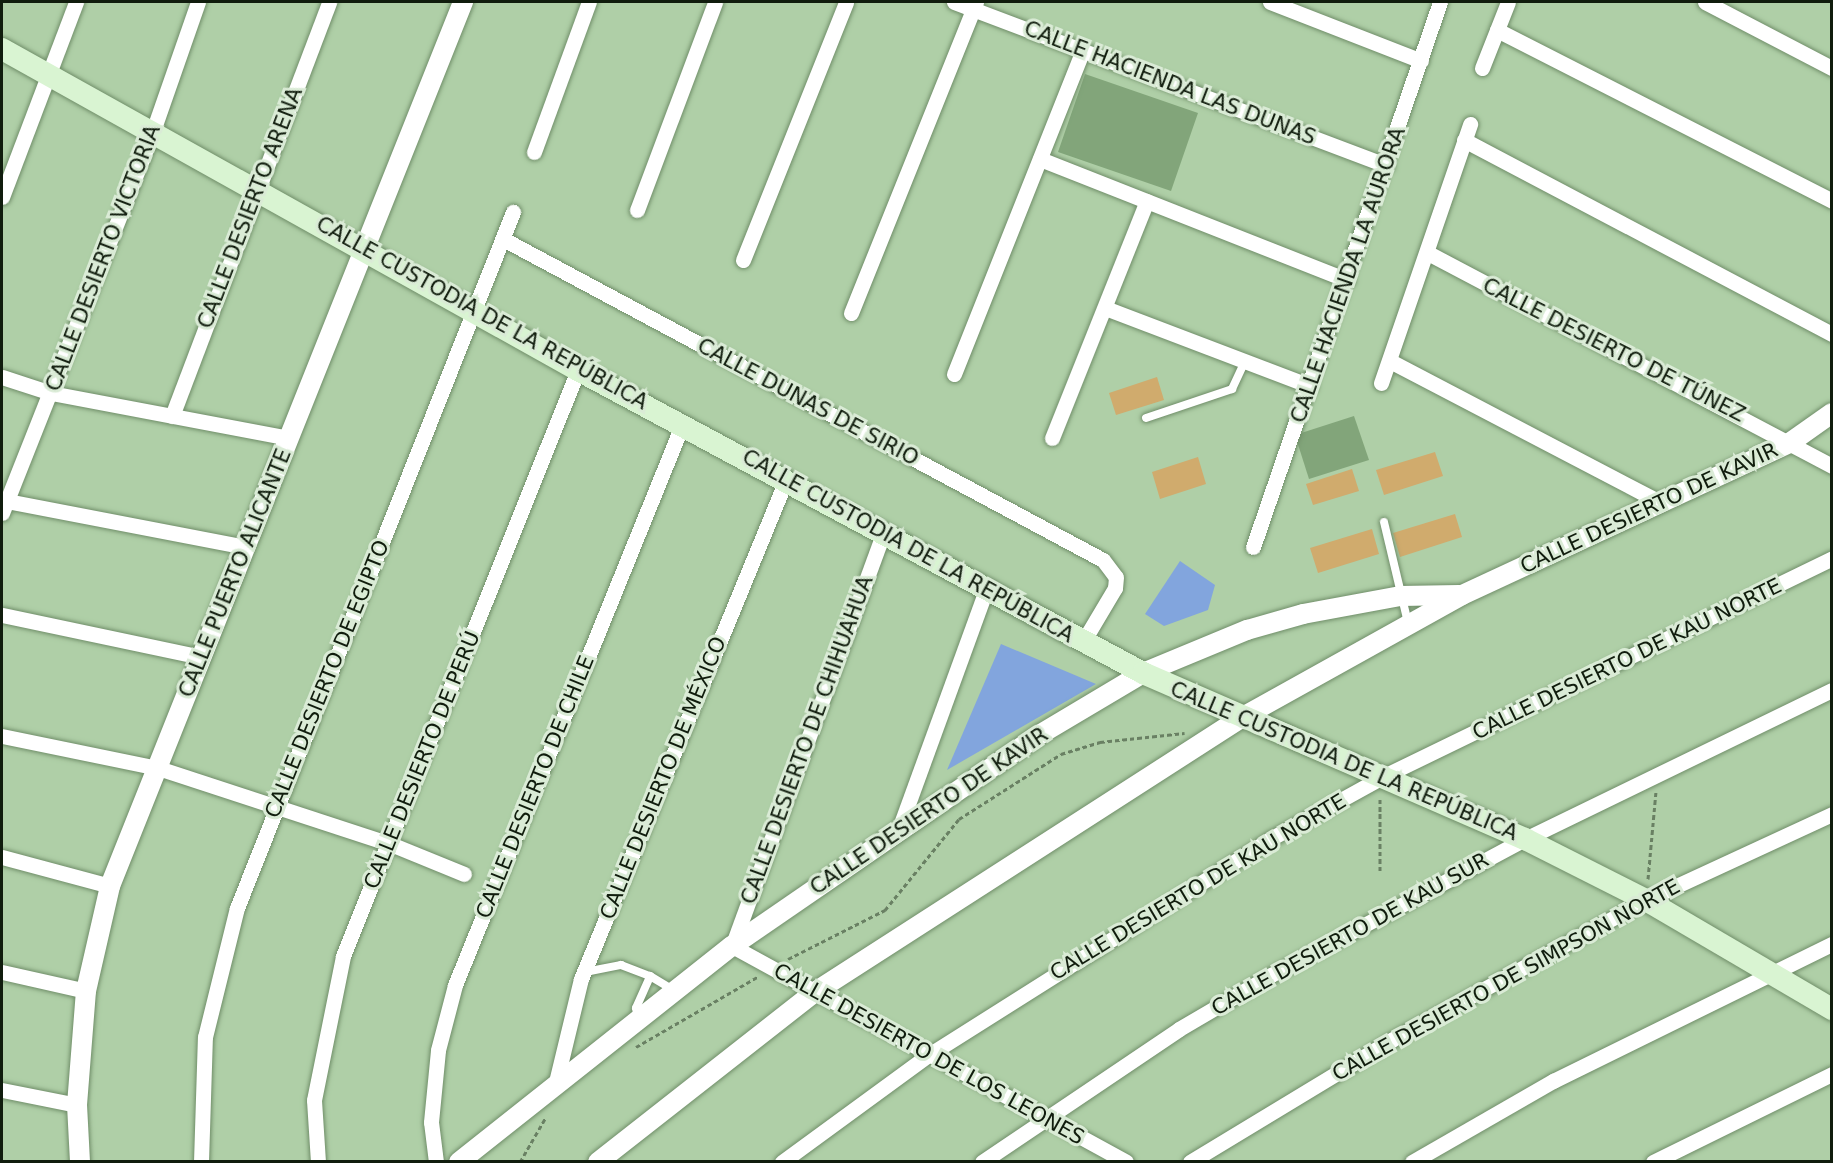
<!DOCTYPE html>
<html>
<head>
<meta charset="utf-8">
<style>
	body { margin:0 }
	#map { position:relative; width:1833px; height:1163px; overflow:hidden; background:#afcfa7; font-family:"DejaVu Sans",sans-serif }
	div>[style] { position:absolute }
	.green>* { inset:0; background:#82a57a }
	.water>* { inset:0; background:#82a5dd }
	.building>* { inset:0; background:#d0ab6d }
	.path>* { height:3px; margin-top:-1.5px; transform-origin:0; background:repeating-linear-gradient(90deg,#698063 0 4.5px,transparent 0 7.5px) }
	.roads { filter:drop-shadow(0 0 2px #708e69) drop-shadow(0 0 2px #708e69) }
	.service>* { height:8px; margin:-4px; padding:0 4px; transform-origin:4px; border-radius:4px; background:#fff }
	.minor>* { height:15px; margin:-7.5px; padding:0 7.5px; transform-origin:7.5px; border-radius:7.5px; background:#fff }
	.tertiary>* { height:20px; margin:-10px; padding:0 10px; transform-origin:10px; border-radius:10px; background:#fff }
	.secondary>* { height:22px; margin:-11px; padding:0 11px; transform-origin:11px; border-radius:11px; background:#d9f4d2 }
	span { translate:-50% -50%; white-space:nowrap; text-align:center; line-height:1.15; -webkit-text-stroke:6px #daebd6; paint-order:stroke }
	.street-label { font-size:21px; color:#101c0d }
	.frame { position:absolute; inset:0; border:3px solid #101c0d; pointer-events:none }
</style>
</head>
<body>
<div id="map">
	<div class="green">
		<div style="clip-path:polygon(1085px 74px,1198px 113px,1171px 191px,1058px 152px)"></div>
		<div style="clip-path:polygon(1354px 416px,1369px 460px,1309px 479px,1295px 435px)"></div>
	</div>
	<div class="water">
		<div style="clip-path:polygon(1180px 561px,1215px 585px,1208px 610px,1164px 626px,1145px 614px)"></div>
		<div style="clip-path:polygon(1001px 644px,1096px 684px,947px 770px)"></div>
	</div>
	<div class="building">
		<div style="clip-path:polygon(1157px 377px,1164px 400px,1116px 415px,1109px 393px)"></div>
		<div style="clip-path:polygon(1435px 452px,1443px 476px,1384px 495px,1376px 470px)"></div>
		<div style="clip-path:polygon(1198px 457px,1206px 484px,1160px 499px,1152px 472px)"></div>
		<div style="clip-path:polygon(1352px 469px,1359px 491px,1313px 505px,1306px 484px)"></div>
		<div style="clip-path:polygon(1455px 514px,1462px 537px,1400px 557px,1393px 533px)"></div>
		<div style="clip-path:polygon(1372px 529px,1379px 554px,1318px 573px,1310px 548px)"></div>
	</div>
	<div class="path">
		<div style="left:1380px;top:871px;width:73px;rotate:-90deg"></div>
		<div style="left:1648px;top:879px;width:88px;rotate:-84.8deg"></div>
		<div style="left:788px;top:959px;width:109px;rotate:-26.8deg"></div>
		<div style="left:885px;top:910px;width:117px;rotate:-50.9deg"></div>
		<div style="left:959px;top:819px;width:121px;rotate:-32.5deg"></div>
		<div style="left:1061px;top:754px;width:41px;rotate:-17.1deg"></div>
		<div style="left:1100px;top:742px;width:85px;rotate:-6deg"></div>
		<div style="left:636px;top:1047px;width:140px;rotate:-30deg"></div>
		<div style="left:520px;top:1162px;width:52px;rotate:-60deg"></div>
	</div>
	<div class="roads">
		<div class="service">
			<div style="left:1146px;top:418px;width:91px;rotate:-18.6deg"></div>
			<div style="left:1232px;top:389px;width:29px;rotate:-65deg"></div>
			<div style="left:1384px;top:522px;width:104px;rotate:76.6deg"></div>
			<div style="left:585px;top:972px;width:37px;rotate:-11deg"></div>
			<div style="left:621px;top:965px;width:31px;rotate:21deg"></div>
			<div style="left:638px;top:1018px;width:10px;rotate:-101deg"></div>
			<div style="left:636px;top:1008px;width:35px;rotate:-66deg"></div>
			<div style="left:650px;top:976px;width:27px;rotate:31deg"></div>
		</div>
		<div class="minor">
			<div style="left:954px;top:2px;width:462px;rotate:20.7deg"></div>
			<div style="left:1270px;top:2px;width:162px;rotate:21.3deg"></div>
			<div style="left:1705px;top:2px;width:143px;rotate:27.5deg"></div>
			<div style="left:1497px;top:30px;width:376px;rotate:27deg"></div>
			<div style="left:1482px;top:68px;width:71px;rotate:-68.5deg"></div>
			<div style="left:1464px;top:140px;width:416px;rotate:27.8deg"></div>
			<div style="left:534px;top:152px;width:160px;rotate:-69.9deg"></div>
			<div style="left:1040px;top:159px;width:330px;rotate:21.5deg"></div>
			<div style="left:2px;top:197px;width:209px;rotate:-69.2deg"></div>
			<div style="left:637px;top:210px;width:222px;rotate:-69.4deg"></div>
			<div style="left:503px;top:239px;width:680px;rotate:28.15deg"></div>
			<div style="left:1103px;top:560px;width:21px;rotate:53deg"></div>
			<div style="left:1116px;top:577px;width:11px;rotate:95deg"></div>
			<div style="left:1115px;top:588px;width:63px;rotate:120.7deg"></div>
			<div style="left:1428px;top:253px;width:457px;rotate:27.8deg"></div>
			<div style="left:743px;top:260px;width:278px;rotate:-68.2deg"></div>
			<div style="left:1105px;top:308px;width:219px;rotate:20.8deg"></div>
			<div style="left:851px;top:313px;width:335px;rotate:-68.1deg"></div>
			<div style="left:1390px;top:361px;width:307px;rotate:27.6deg"></div>
			<div style="left:954px;top:374px;width:349px;rotate:-68.3deg"></div>
			<div style="left:2px;top:377px;width:52px;rotate:18.1deg"></div>
			<div style="left:51px;top:393px;width:243px;rotate:10.7deg"></div>
			<div style="left:1381px;top:383px;width:274px;rotate:-71deg"></div>
			<div style="left:172px;top:416px;width:443px;rotate:-69.2deg"></div>
			<div style="left:1052px;top:438px;width:255px;rotate:-68.2deg"></div>
			<div style="left:7px;top:501px;width:243px;rotate:10.9deg"></div>
			<div style="left:2px;top:513px;width:408px;rotate:-68.4deg"></div>
			<div style="left:152px;top:134px;width:140px;rotate:-70.8deg"></div>
			<div style="left:883px;top:534px;width:439px;rotate:110.1deg"></div>
			<div style="left:732px;top:946px;width:449px;rotate:28.7deg"></div>
			<div style="left:1253px;top:547px;width:576px;rotate:-71.06deg"></div>
			<div style="left:2px;top:615px;width:204px;rotate:11.9deg"></div>
			<div style="left:2px;top:736px;width:159px;rotate:11.6deg"></div>
			<div style="left:158px;top:768px;width:242px;rotate:18.1deg"></div>
			<div style="left:388px;top:843px;width:82px;rotate:22.2deg"></div>
			<div style="left:899px;top:829px;width:254px;rotate:-70deg"></div>
			<div style="left:2px;top:857px;width:112px;rotate:15deg"></div>
			<div style="left:2px;top:972px;width:86px;rotate:12.7deg"></div>
			<div style="left:556px;top:1082px;width:106px;rotate:-76.4deg"></div>
			<div style="left:581px;top:979px;width:539px;rotate:-67.67deg"></div>
			<div style="left:2px;top:1090px;width:76px;rotate:11.3deg"></div>
			<div style="left:201px;top:1162px;width:125px;rotate:-88.2deg"></div>
			<div style="left:205px;top:1037px;width:133px;rotate:-76.1deg"></div>
			<div style="left:237px;top:908px;width:749px;rotate:-68.37deg"></div>
			<div style="left:318px;top:1162px;width:62px;rotate:-93.7deg"></div>
			<div style="left:314px;top:1100px;width:147px;rotate:-78.6deg"></div>
			<div style="left:343px;top:956px;width:631px;rotate:-68.15deg"></div>
			<div style="left:436px;top:1162px;width:40px;rotate:-97.1deg"></div>
			<div style="left:431px;top:1122px;width:72px;rotate:-84.4deg"></div>
			<div style="left:438px;top:1050px;width:67px;rotate:-75.3deg"></div>
			<div style="left:455px;top:985px;width:606px;rotate:-67.92deg"></div>
			<div style="left:782px;top:1162px;width:180px;rotate:-36.2deg"></div>
			<div style="left:927px;top:1056px;width:406px;rotate:-32.3deg"></div>
			<div style="left:1270px;top:839px;width:132px;rotate:-28.9deg"></div>
			<div style="left:1386px;top:775px;width:496px;rotate:-25.9deg"></div>
			<div style="left:982px;top:1162px;width:238px;rotate:-34deg"></div>
			<div style="left:1179px;top:1029px;width:107px;rotate:-30.4deg"></div>
			<div style="left:1271px;top:975px;width:288px;rotate:-28.2deg"></div>
			<div style="left:1525px;top:839px;width:341px;rotate:-25.9deg"></div>
			<div style="left:1190px;top:1162px;width:237px;rotate:-31.2deg"></div>
			<div style="left:1393px;top:1039px;width:289px;rotate:-28.8deg"></div>
			<div style="left:1646px;top:900px;width:205px;rotate:-24.8deg"></div>
			<div style="left:1412px;top:1162px;width:163px;rotate:-29.9deg"></div>
			<div style="left:1553px;top:1081px;width:311px;rotate:-26.2deg"></div>
			<div style="left:1653px;top:1162px;width:199px;rotate:-26.2deg"></div>
		</div>
		<div class="tertiary">
			<div style="left:80px;top:1162px;width:57px;rotate:-93deg"></div>
			<div style="left:77px;top:1105px;width:114px;rotate:-85.5deg"></div>
			<div style="left:86px;top:991px;width:108px;rotate:-77.1deg"></div>
			<div style="left:110px;top:886px;width:952px;rotate:-68.23deg"></div>
			<div style="left:459px;top:1162px;width:348px;rotate:-38.4deg"></div>
			<div style="left:732px;top:946px;width:373px;rotate:-34.5deg"></div>
			<div style="left:1039px;top:735px;width:121px;rotate:-30.8deg"></div>
			<div style="left:1143px;top:673px;width:113px;rotate:-22.5deg"></div>
			<div style="left:1247px;top:630px;width:58px;rotate:-15.9deg"></div>
			<div style="left:1303px;top:614px;width:99px;rotate:-10.5deg"></div>
			<div style="left:1400px;top:596px;width:59px;rotate:-1deg"></div>
			<div style="left:598px;top:1162px;width:272px;rotate:-38.1deg"></div>
			<div style="left:812px;top:994px;width:510px;rotate:-32.76deg"></div>
			<div style="left:1241px;top:718px;width:253px;rotate:-29.1deg"></div>
			<div style="left:1462px;top:595px;width:363px;rotate:-24.9deg"></div>
			<div style="left:1791px;top:442px;width:50px;rotate:-35.3deg"></div>
		</div>
		<div class="secondary">
			<div style="left:2px;top:49px;width:659px;rotate:29.13deg"></div>
			<div style="left:578px;top:370px;width:641px;rotate:28.2deg"></div>
			<div style="left:1143px;top:673px;width:417px;rotate:23.5deg"></div>
			<div style="left:1525px;top:839px;width:136px;rotate:26.8deg"></div>
			<div style="left:1646px;top:900px;width:216px;rotate:30.4deg"></div>
		</div>
	</div>
	<div class="street-label">
		<span style="left:1170px;top:83px;rotate:21deg">CALLE HACIENDA LAS DUNAS</span>
		<span style="left:250px;top:208px;rotate:-69deg">CALLE DESIERTO ARENA</span>
		<span style="left:103px;top:258px;rotate:-69deg">CALLE DESIERTO VICTORIA</span>
		<span style="left:1348px;top:275px;rotate:-71deg">CALLE HACIENDA LA AURORA</span>
		<span style="left:482px;top:313px;rotate:29deg">CALLE CUSTODIA DE LA REPÚBLICA</span>
		<span style="left:1614px;top:350px;rotate:27deg">CALLE DESIERTO DE TÚNEZ</span>
		<span style="left:808px;top:402px;rotate:28deg">CALLE DUNAS DE SIRIO</span>
		<span style="left:1649px;top:508px;rotate:-25deg">CALLE DESIERTO DE KAVIR</span>
		<span style="left:908px;top:546px;rotate:29deg">CALLE CUSTODIA DE LA REPÚBLICA</span>
		<span style="left:235px;top:573px;rotate:-68deg">CALLE PUERTO ALICANTE</span>
		<span style="left:1627px;top:659px;rotate:-26deg">CALLE DESIERTO DE KAU NORTE</span>
		<span style="left:327px;top:679px;rotate:-68deg">CALLE DESIERTO DE EGIPTO</span>
		<span style="left:807px;top:740px;rotate:-70deg">CALLE DESIERTO DE CHIHUAHUA</span>
		<span style="left:422px;top:760px;rotate:-68deg">CALLE DESIERTO DE PERÚ</span>
		<span style="left:1344px;top:761px;rotate:23deg">CALLE CUSTODIA DE LA REPÚBLICA</span>
		<span style="left:663px;top:778px;rotate:-68deg">CALLE DESIERTO DE MÉXICO</span>
		<span style="left:535px;top:787px;rotate:-68deg">CALLE DESIERTO DE CHILE</span>
		<span style="left:929px;top:811px;rotate:-34deg">CALLE DESIERTO DE KAVIR</span>
		<span style="left:1198px;top:887px;rotate:-31deg">CALLE DESIERTO DE KAU NORTE</span>
		<span style="left:1350px;top:934px;rotate:-29deg">CALLE DESIERTO DE KAU SUR</span>
		<span style="left:1506px;top:980px;rotate:-29deg">CALLE DESIERTO DE SIMPSON NORTE</span>
		<span style="left:929px;top:1054px;rotate:29deg">CALLE DESIERTO DE LOS LEONES</span>
	</div>
	<div class="frame"></div>
</div>
</body>
</html>
